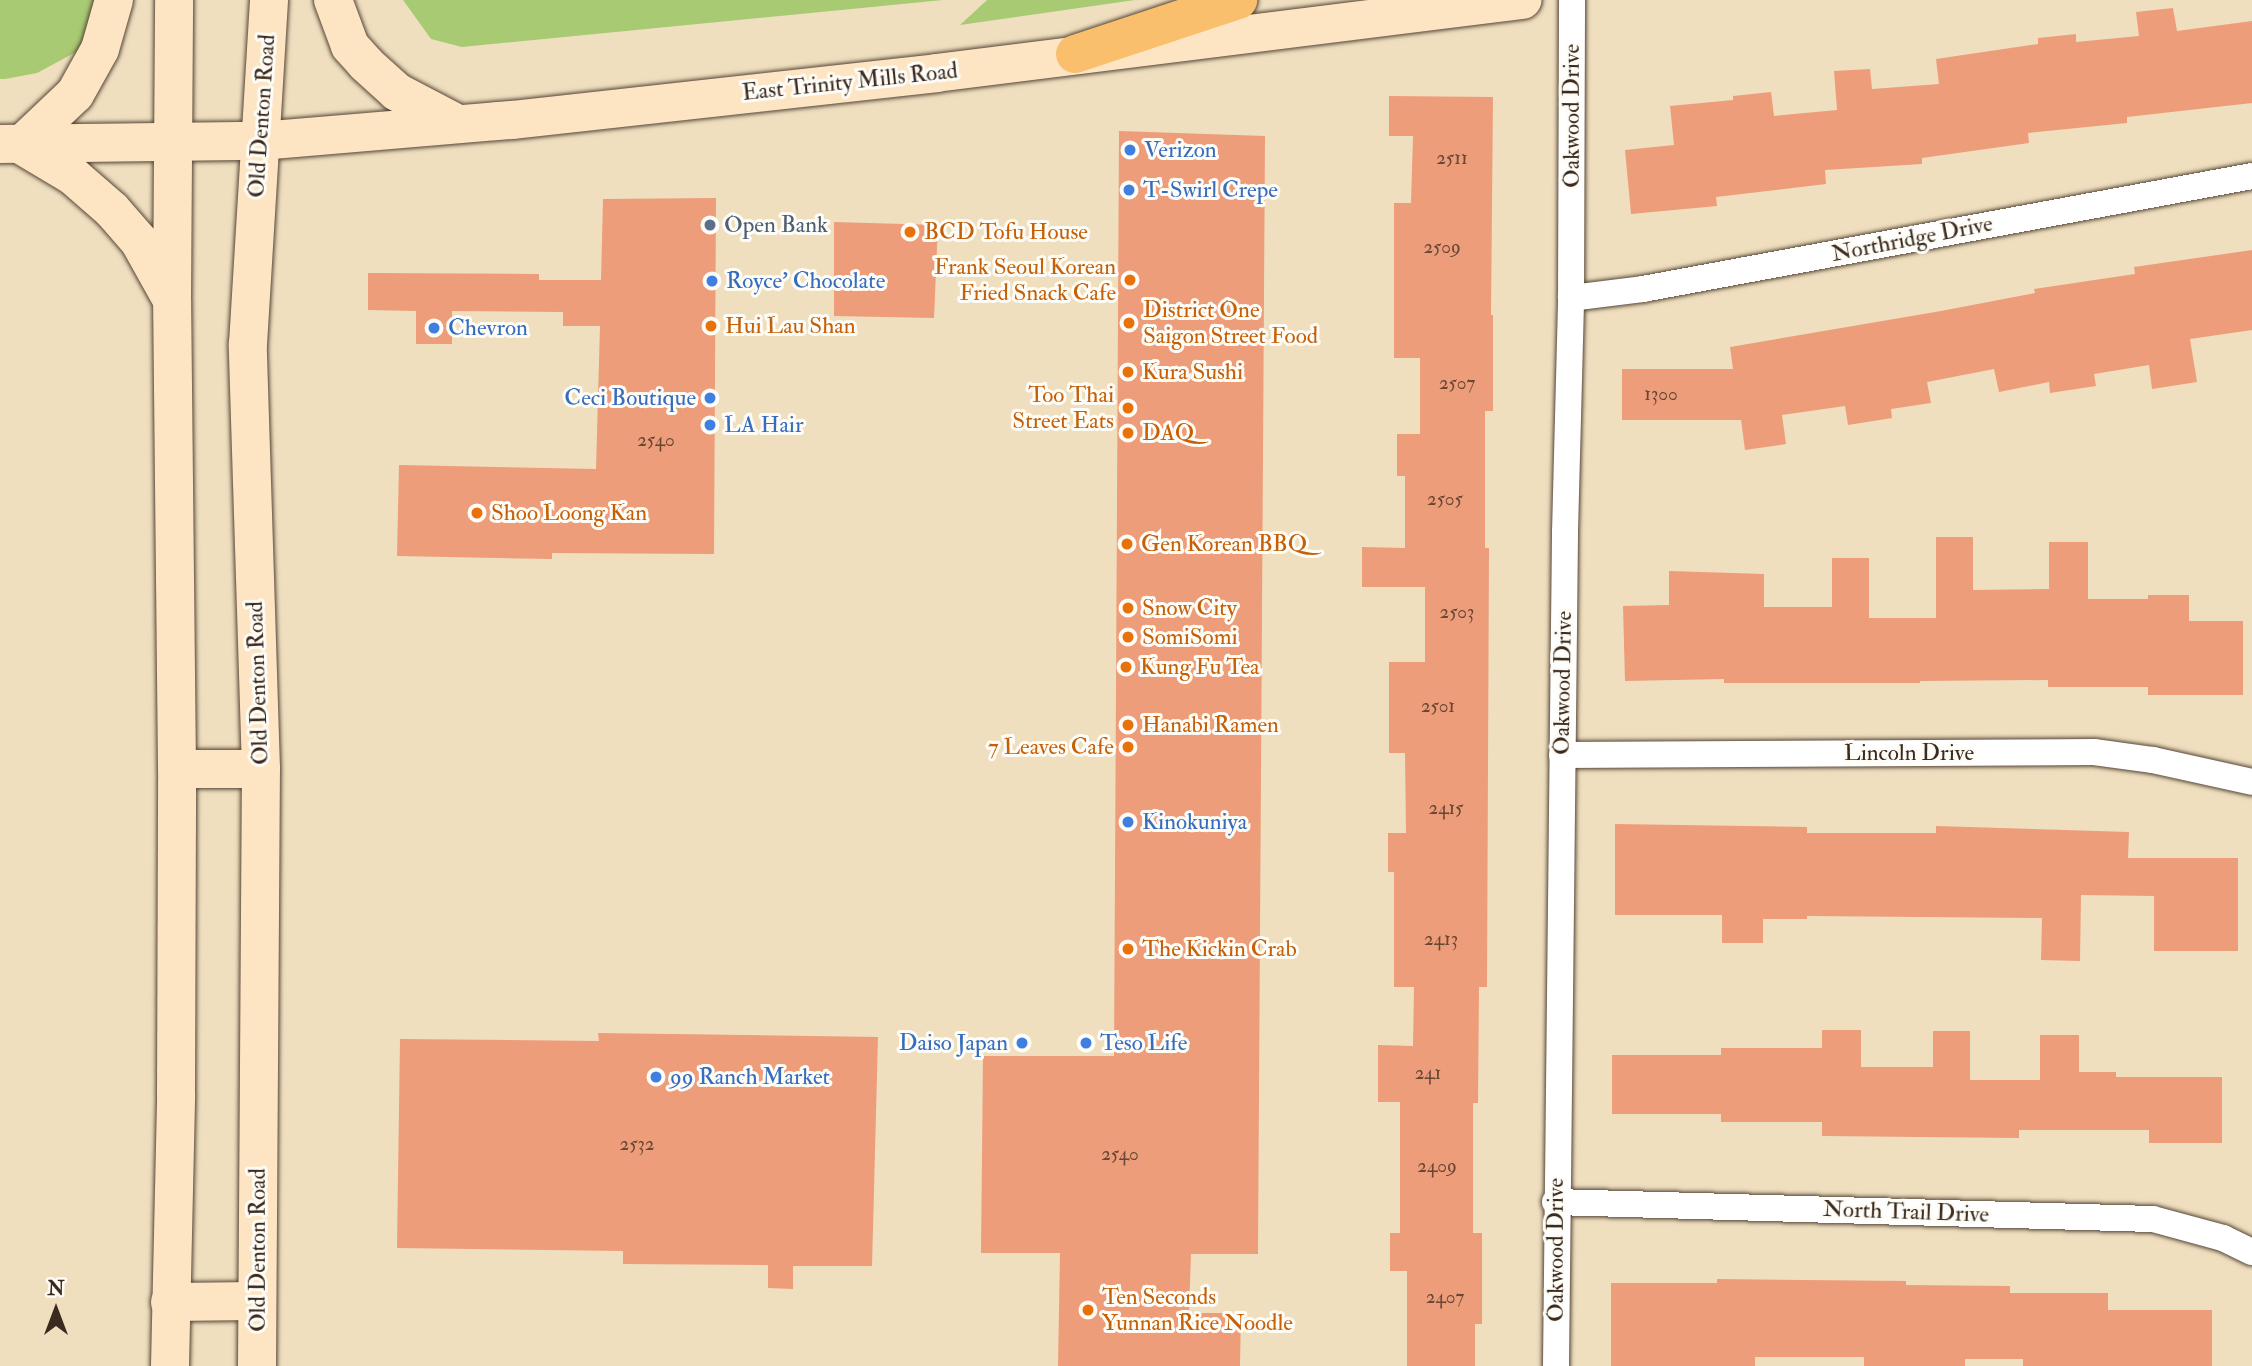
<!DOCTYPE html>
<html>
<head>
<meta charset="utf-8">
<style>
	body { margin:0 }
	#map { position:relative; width:2252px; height:1366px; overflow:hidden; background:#efdfbf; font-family:"IM FELL Double Pica",serif }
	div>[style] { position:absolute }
	.green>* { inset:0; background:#a7ca73 }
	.building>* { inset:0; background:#ed9d7a }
	.roads { filter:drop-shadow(0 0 2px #564536) drop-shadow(0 0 2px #564536) }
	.minor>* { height:26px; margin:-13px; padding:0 13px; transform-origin:13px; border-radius:13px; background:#fff }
	.secondary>* { height:38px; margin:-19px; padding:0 19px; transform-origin:19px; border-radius:19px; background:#fde5c4 }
	.motorway>* { height:38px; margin:-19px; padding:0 19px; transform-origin:19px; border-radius:19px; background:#f9bf6c }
	.dots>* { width:19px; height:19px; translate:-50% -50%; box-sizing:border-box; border:4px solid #fdfcf7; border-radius:50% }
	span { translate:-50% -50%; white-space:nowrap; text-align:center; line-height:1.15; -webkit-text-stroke:6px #fdfcf7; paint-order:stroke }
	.number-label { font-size:19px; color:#684735 }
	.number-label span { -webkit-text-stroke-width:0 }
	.street-label { font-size:23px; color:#3b2a1e }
	.shop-label { font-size:23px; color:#366cbe }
	.left { translate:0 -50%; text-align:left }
	.right { translate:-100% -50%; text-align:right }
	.service-label { font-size:23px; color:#4e5e75 }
	.food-label { font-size:23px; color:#c56008 }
	.north { position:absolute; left:21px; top:1275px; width:70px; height:70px; -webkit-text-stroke:5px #fdfcf7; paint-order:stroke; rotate:0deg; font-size:19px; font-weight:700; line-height:28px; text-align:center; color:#3b2a1e }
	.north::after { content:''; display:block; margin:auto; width:24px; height:32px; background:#3b2a1e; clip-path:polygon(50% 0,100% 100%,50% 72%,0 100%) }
</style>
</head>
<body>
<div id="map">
	<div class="green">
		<div style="clip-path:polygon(0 0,96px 0,91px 22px,78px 51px,37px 73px,5px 79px,0 79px)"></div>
		<div style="clip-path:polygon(403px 0,943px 0,462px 47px,431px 39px)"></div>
		<div style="clip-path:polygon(987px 0,1135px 0,960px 25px)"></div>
	</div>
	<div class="building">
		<div style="clip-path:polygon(2173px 8px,2177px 31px,2252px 21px,2252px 103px,2127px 117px,2127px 123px,2028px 133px,2029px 143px,1922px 158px,1922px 164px,1825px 170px,1826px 184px,1716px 197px,1717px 206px,1631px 214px,1625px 150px,1674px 145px,1670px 106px,1733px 100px,1733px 96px,1771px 92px,1774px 116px,1837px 110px,1834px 71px,1870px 69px,1872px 89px,1939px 84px,1936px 59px,2038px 44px,2038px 38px,2076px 34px,2076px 42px,2139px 36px,2136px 12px)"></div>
		<div style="clip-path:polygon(1389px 96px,1493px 97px,1491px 315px,1493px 315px,1493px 411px,1485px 411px,1485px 548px,1489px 548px,1487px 987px,1479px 987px,1478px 1103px,1473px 1103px,1473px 1233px,1482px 1233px,1482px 1324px,1475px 1324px,1475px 1366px,1407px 1366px,1407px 1271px,1390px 1271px,1390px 1233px,1400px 1233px,1400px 1102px,1378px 1102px,1378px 1045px,1413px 1046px,1414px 987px,1394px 987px,1394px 872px,1388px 872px,1388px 833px,1406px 833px,1405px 753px,1389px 753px,1389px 662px,1425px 662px,1425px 587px,1362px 587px,1362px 547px,1405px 548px,1405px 476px,1397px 476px,1397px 434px,1420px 434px,1420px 358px,1394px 358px,1394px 203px,1411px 203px,1413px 136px,1389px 136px)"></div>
		<div style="clip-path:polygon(1119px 131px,1265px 136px,1258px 1254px,1191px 1254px,1189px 1313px,1241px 1313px,1240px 1366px,1058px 1366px,1060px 1253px,981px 1253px,983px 1056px,1114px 1056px)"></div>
		<div style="clip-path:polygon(716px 198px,714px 554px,552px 553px,552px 559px,397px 556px,399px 465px,596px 469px,600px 326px,563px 326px,563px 312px,452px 311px,452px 344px,416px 344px,416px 311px,368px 310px,368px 273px,539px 274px,539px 280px,601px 280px,603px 199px)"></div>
		<div style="clip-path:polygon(834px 222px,938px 225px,934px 318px,834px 316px)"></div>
		<div style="clip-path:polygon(2252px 250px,2252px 330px,2190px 339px,2197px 382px,2152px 389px,2149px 365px,2094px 374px,2096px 386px,2050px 393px,2049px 382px,1999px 392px,1994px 369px,1927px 382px,1931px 403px,1891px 409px,1892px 418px,1848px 425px,1845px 406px,1782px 415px,1786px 444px,1745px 450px,1741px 420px,1622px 420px,1622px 369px,1733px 369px,1730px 347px,1941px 311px,2035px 293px,2034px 289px,2135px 274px,2134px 267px)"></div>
		<div style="clip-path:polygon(1936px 537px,1973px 537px,1973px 590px,2049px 589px,2049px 542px,2088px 542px,2088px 599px,2148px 599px,2148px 595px,2189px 595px,2189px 621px,2243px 621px,2243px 695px,2148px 695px,2148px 687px,2048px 687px,2048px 680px,1920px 681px,1920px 683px,1724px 683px,1724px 679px,1625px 681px,1623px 606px,1669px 605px,1669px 571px,1764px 574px,1764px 607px,1832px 607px,1832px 558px,1869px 558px,1869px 618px,1936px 618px)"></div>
		<div style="clip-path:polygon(1615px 824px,1807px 827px,1807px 833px,1936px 833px,1936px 826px,2129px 832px,2128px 858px,2238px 858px,2238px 951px,2154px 951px,2154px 896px,2081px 895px,2080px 961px,2041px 960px,2042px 918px,1807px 916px,1807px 919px,1763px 919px,1763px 943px,1722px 943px,1722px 915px,1615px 915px)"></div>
		<div style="clip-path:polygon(1822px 1030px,1861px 1030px,1861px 1067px,1933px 1067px,1933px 1031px,1970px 1031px,1970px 1080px,2040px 1080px,2040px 1035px,2079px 1035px,2079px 1072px,2116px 1072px,2116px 1077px,2222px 1077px,2222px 1143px,2149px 1143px,2149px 1130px,2019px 1130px,2019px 1138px,1822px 1136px,1822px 1122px,1721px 1122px,1721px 1114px,1612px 1114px,1612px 1055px,1721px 1055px,1721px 1048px,1822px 1048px)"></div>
		<div style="clip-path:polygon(598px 1033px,878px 1037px,872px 1266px,793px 1266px,793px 1289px,768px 1288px,768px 1265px,623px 1264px,623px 1251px,397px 1248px,400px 1039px,599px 1041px)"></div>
		<div style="clip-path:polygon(1717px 1279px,1906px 1281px,1906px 1285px,2010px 1286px,2010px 1293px,2108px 1293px,2108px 1310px,2212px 1310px,2212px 1366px,2023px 1366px,2023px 1359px,1965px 1359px,1965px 1366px,1864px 1366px,1864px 1357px,1755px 1357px,1755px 1366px,1611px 1366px,1611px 1283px,1717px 1283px)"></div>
	</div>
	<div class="roads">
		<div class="minor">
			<div style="left:1571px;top:298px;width:73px;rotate:-7.1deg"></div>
			<div style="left:1643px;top:289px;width:619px;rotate:-10.51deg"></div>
			<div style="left:1562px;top:755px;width:532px;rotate:-0.32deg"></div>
			<div style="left:2094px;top:752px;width:60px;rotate:7.7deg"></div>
			<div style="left:2153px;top:760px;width:101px;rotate:12.5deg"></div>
			<div style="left:1555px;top:1202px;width:598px;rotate:1.63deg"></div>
			<div style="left:2153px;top:1219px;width:73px;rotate:15.2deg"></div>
			<div style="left:2223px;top:1238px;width:32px;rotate:26deg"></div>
			<div style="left:1556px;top:1366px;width:834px;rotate:-89.38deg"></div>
			<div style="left:1565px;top:532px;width:234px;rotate:-88.5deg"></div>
			<div style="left:1571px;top:298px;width:298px;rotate:-89.8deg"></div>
		</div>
		<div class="secondary">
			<div style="left:333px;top:0;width:49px;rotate:69.7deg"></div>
			<div style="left:350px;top:46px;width:24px;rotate:48deg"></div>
			<div style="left:366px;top:64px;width:42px;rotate:42.1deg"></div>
			<div style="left:397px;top:92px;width:69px;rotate:27.7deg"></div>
			<div style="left:0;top:144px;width:260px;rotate:-0.7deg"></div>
			<div style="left:260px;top:141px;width:253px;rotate:-4.8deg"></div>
			<div style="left:512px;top:120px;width:427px;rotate:-6.3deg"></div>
			<div style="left:936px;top:73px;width:591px;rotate:-7.1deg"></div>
			<div style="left:21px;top:145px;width:61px;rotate:30.8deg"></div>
			<div style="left:73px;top:176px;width:52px;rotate:41.1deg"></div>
			<div style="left:112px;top:210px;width:41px;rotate:48.9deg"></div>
			<div style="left:139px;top:241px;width:68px;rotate:60.8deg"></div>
			<div style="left:21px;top:145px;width:74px;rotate:-43.4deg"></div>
			<div style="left:75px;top:94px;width:51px;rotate:-60.9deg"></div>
			<div style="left:100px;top:49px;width:51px;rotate:-74.1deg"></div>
			<div style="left:177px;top:769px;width:84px"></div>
			<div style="left:170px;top:1302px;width:87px;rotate:-0.7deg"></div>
			<div style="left:170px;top:1366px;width:272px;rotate:-88.7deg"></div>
			<div style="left:176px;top:1094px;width:325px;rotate:-89.8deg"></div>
			<div style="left:177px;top:769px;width:468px;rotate:-90.6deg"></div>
			<div style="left:172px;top:301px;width:301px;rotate:-89.6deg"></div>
			<div style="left:257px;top:1366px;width:597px;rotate:-89.62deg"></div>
			<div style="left:261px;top:769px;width:425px;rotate:-91.8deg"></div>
			<div style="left:248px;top:344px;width:345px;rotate:-86.5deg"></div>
		</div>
		<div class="motorway">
			<div style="left:1075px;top:54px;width:172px;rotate:-18.3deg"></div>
		</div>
	</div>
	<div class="dots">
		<div style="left:1130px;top:150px;background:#3f7fe0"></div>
		<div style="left:1129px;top:190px;background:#3f7fe0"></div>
		<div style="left:710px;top:225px;background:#5c6f8a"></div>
		<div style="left:910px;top:232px;background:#e8710a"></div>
		<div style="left:1130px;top:280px;background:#e8710a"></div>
		<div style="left:712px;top:281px;background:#3f7fe0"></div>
		<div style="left:1129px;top:323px;background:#e8710a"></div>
		<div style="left:711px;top:326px;background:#e8710a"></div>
		<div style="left:434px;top:328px;background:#3f7fe0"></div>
		<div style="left:1128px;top:372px;background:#e8710a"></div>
		<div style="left:710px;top:398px;background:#3f7fe0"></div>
		<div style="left:1128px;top:408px;background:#e8710a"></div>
		<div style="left:710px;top:425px;background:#3f7fe0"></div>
		<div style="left:1128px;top:433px;background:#e8710a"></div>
		<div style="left:477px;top:513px;background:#e8710a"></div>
		<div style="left:1127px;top:544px;background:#e8710a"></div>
		<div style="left:1128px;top:608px;background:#e8710a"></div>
		<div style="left:1128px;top:637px;background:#e8710a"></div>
		<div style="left:1126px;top:667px;background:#e8710a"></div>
		<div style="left:1128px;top:725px;background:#e8710a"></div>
		<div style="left:1128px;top:747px;background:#e8710a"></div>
		<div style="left:1128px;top:822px;background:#3f7fe0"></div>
		<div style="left:1128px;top:949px;background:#e8710a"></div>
		<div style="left:1022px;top:1043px;background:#3f7fe0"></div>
		<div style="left:1086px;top:1043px;background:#3f7fe0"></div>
		<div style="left:656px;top:1077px;background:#3f7fe0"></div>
		<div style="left:1088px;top:1310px;background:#e8710a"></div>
	</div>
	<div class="number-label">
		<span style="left:1452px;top:159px">2511</span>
		<span style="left:1442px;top:248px">2509</span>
		<span style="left:1457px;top:384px">2507</span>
		<span style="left:1661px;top:395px">1300</span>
		<span style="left:656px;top:441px">2540</span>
		<span style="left:1445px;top:500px">2505</span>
		<span style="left:1457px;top:613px">2503</span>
		<span style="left:1438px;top:707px">2501</span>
		<span style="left:1446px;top:809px">2415</span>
		<span style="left:1441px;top:940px">2413</span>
		<span style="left:1428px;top:1074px">241</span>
		<span style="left:637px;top:1145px">2532</span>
		<span style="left:1120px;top:1155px">2540</span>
		<span style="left:1437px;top:1167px">2409</span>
		<span style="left:1445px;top:1298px">2407</span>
	</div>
	<div class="street-label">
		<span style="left:850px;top:82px;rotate:-6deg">East Trinity Mills Road</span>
		<span style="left:262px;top:116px;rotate:-86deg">Old Denton Road</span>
		<span style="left:1572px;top:116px;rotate:-90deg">Oakwood Drive</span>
		<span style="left:1912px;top:239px;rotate:-11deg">Northridge Drive</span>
		<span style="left:258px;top:683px;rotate:-92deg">Old Denton Road</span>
		<span style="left:1563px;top:683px;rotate:-89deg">Oakwood Drive</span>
		<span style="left:1909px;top:753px">Lincoln Drive</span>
		<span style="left:1906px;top:1212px;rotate:2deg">North Trail Drive</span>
		<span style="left:258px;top:1250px;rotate:-90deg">Old Denton Road</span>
		<span style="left:1556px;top:1250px;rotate:-90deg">Oakwood Drive</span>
	</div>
	<div class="shop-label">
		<span class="left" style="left:1144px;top:150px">Verizon</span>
		<span class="left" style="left:1143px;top:190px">T-Swirl Crepe</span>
		<span class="left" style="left:726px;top:281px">Royce’ Chocolate</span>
		<span class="left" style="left:448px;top:328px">Chevron</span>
		<span class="right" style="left:696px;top:398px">Ceci Boutique</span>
		<span class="left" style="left:724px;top:425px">LA Hair</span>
		<span class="left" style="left:1142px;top:822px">Kinokuniya</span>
		<span class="right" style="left:1008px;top:1043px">Daiso Japan</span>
		<span class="left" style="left:1100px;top:1043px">Teso Life</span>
		<span class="left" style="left:670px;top:1077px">99 Ranch Market</span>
	</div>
	<div class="service-label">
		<span class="left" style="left:724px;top:225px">Open Bank</span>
	</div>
	<div class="food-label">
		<span class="left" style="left:924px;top:232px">BCD Tofu House</span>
		<span class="right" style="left:1116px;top:280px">Frank Seoul Korean<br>Fried Snack Cafe</span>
		<span class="left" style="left:1143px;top:323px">District One<br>Saigon Street Food</span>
		<span class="left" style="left:725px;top:326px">Hui Lau Shan</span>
		<span class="left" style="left:1142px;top:372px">Kura Sushi</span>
		<span class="right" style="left:1114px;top:408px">Too Thai<br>Street Eats</span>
		<span class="left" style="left:1142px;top:433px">DAQ</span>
		<span class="left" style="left:491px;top:513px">Shoo Loong Kan</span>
		<span class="left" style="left:1141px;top:544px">Gen Korean BBQ</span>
		<span class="left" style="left:1142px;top:608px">Snow City</span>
		<span class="left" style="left:1142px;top:637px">SomiSomi</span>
		<span class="left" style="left:1140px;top:667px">Kung Fu Tea</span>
		<span class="left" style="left:1142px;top:725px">Hanabi Ramen</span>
		<span class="right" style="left:1114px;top:747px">7 Leaves Cafe</span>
		<span class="left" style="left:1142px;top:949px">The Kickin Crab</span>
		<span class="left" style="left:1102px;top:1310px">Ten Seconds<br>Yunnan Rice Noodle</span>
	</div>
	<div class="north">N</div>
</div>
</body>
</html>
